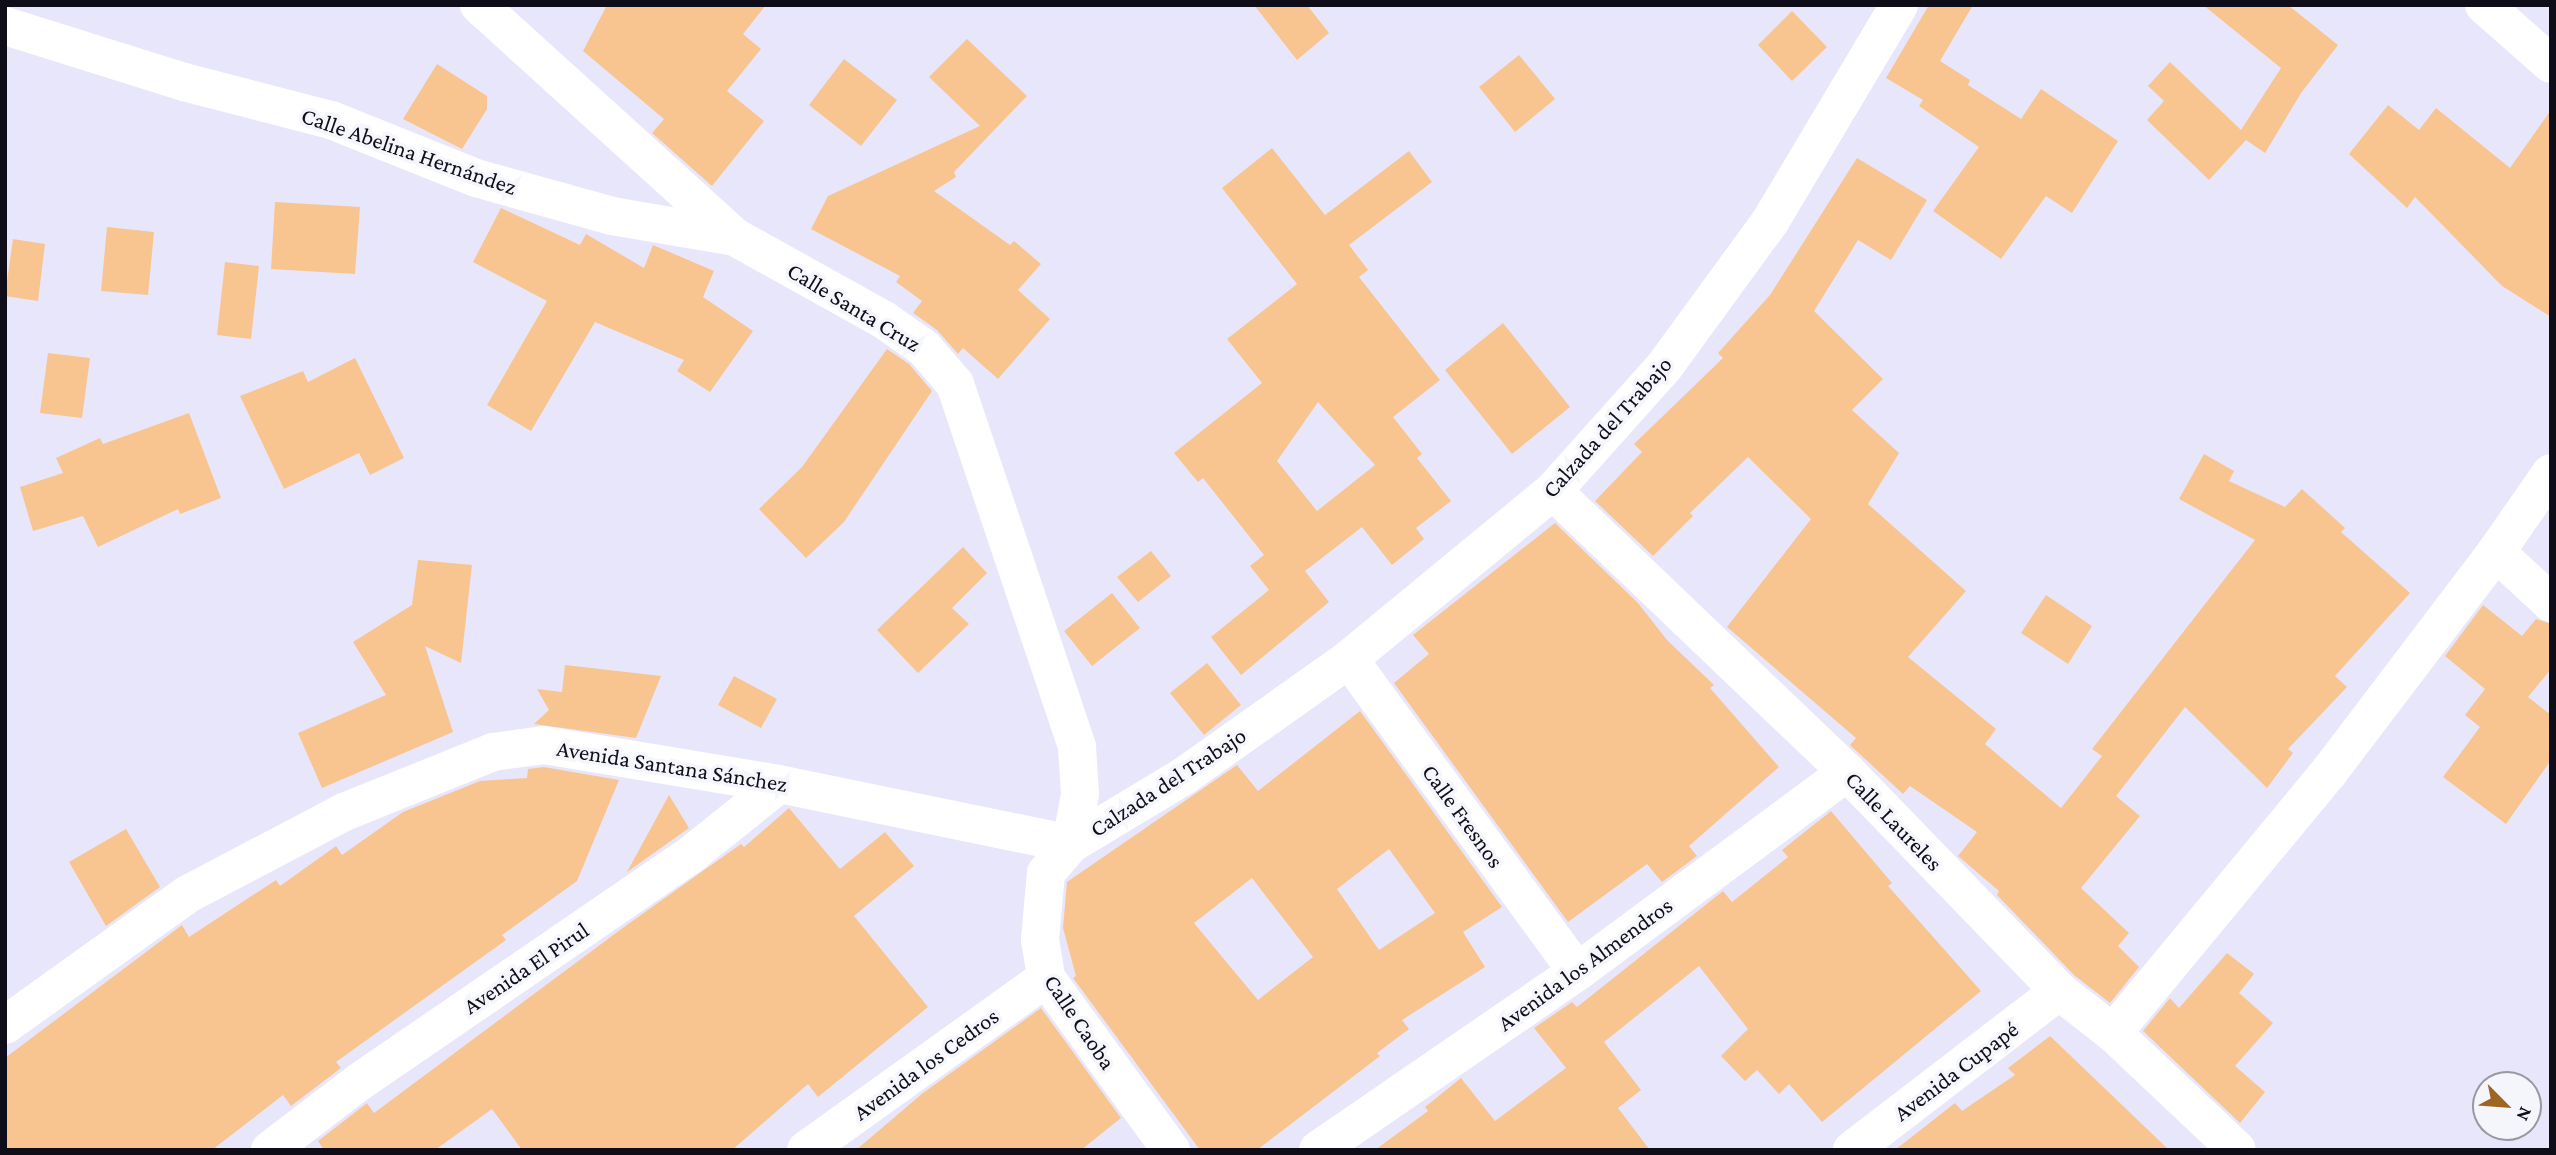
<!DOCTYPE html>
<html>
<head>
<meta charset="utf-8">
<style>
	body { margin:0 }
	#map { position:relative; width:2556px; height:1155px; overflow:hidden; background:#e8e6fb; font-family:"Crimson Pro",serif }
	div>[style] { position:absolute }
	.building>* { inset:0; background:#f8c590 }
	.street>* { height:38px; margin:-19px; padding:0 19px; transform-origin:19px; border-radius:19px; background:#fff }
	.secondary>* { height:38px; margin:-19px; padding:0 19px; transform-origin:19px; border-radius:19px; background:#fff }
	span { translate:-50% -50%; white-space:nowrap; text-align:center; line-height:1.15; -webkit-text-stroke:7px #f5f5fc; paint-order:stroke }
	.street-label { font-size:23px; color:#0f0d18 }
	.frame { position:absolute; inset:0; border:7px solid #0f0d18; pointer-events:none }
	.north { position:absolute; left:2472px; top:1071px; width:70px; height:70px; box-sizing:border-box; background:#f5f5fc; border:2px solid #9998a1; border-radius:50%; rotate:115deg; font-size:19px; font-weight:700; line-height:28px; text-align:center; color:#0f0d18 }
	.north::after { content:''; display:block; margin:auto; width:24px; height:32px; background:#9e6622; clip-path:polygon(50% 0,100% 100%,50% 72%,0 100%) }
</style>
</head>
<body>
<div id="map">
	<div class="building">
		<div style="clip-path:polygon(607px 5px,766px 5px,743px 34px,761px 49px,727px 91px,764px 121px,712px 186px,652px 133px,664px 119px,583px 51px)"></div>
		<div style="clip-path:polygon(1254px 5px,1307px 5px,1329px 33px,1297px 60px)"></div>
		<div style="clip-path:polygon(1929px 5px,1973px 5px,1940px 61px,1970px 80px,1968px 85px,2021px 119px,2041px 89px,2118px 141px,2072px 213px,2046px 196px,2001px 259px,1933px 211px,1979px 147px,1919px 106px,1923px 100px,1886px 78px)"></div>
		<div style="clip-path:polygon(2203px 5px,2288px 5px,2338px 45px,2301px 93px,2265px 153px,2246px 140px,2209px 180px,2147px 120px,2164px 101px,2148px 86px,2170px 62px,2241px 130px,2281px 68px)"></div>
		<div style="clip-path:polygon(1792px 11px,1827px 47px,1792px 81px,1758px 45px)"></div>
		<div style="clip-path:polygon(967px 39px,1027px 96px,954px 172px,956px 177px,934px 191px,1010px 245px,1014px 241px,1041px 264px,1018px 290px,1050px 319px,998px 379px,963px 348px,958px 354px,937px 330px,913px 313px,922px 301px,896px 282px,900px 276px,811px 229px,828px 196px,980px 126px,929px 77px)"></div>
		<div style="clip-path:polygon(1519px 55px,1555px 99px,1515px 132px,1479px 87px)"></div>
		<div style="clip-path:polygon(844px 59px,897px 100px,861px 146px,809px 105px)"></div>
		<div style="clip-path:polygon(437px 64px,487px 96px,487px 109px,462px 149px,403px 119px)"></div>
		<div style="clip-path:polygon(2388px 105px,2419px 130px,2436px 108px,2510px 168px,2551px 110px,2551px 317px,2502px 286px,2415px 197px,2407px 208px,2349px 154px)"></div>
		<div style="clip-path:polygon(evenodd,1272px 148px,1325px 215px,1409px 151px,1432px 182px,1349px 245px,1368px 270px,1359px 277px,1440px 380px,1393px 417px,1422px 454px,1417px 458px,1451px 501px,1416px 528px,1424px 539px,1392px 565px,1362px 527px,1305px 571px,1329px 602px,1241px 675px,1211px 637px,1269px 590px,1250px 566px,1264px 555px,1203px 478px,1198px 482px,1174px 453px,1262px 383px,1227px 339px,1297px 284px,1222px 188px,1272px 148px,1318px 402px,1375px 465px,1317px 511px,1277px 461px,1318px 402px)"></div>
		<div style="clip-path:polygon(1857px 158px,1927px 200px,1891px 260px,1858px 240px,1814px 311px,1883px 379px,1852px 410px,1899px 453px,1868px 504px,1966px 591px,1908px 657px,1996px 729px,1985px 744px,2061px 808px,2102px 756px,2092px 749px,2255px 540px,2179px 499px,2204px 454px,2234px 471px,2229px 481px,2285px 507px,2302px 489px,2345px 528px,2341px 532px,2410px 593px,2335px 676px,2347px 687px,2288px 749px,2293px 753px,2267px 788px,2185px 707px,2116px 796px,2140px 816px,2081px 888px,2129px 933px,2118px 946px,2139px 967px,2110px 1003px,2074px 975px,1997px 895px,1999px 891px,1958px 856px,1977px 832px,1910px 786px,1903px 794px,1850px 745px,1856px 738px,1727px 627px,1811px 519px,1748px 457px,1690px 513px,1693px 516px,1653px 556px,1595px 501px,1642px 452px,1634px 444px,1723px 358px,1718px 353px,1770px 295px)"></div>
		<div style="clip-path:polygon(275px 202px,360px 207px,355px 274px,271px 269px)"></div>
		<div style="clip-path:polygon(501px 208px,580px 245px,586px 234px,644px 268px,653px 245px,714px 271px,703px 297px,753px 331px,710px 392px,677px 371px,684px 360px,595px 322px,531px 431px,487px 405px,547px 301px,473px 262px)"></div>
		<div style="clip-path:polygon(107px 227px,154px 232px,148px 295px,101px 291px)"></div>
		<div style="clip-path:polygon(13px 239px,45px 244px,38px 301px,5px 296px)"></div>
		<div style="clip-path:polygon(225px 262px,259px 266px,251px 339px,217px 335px)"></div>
		<div style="clip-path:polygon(1503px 323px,1570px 407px,1512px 454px,1445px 370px)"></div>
		<div style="clip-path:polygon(887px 349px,909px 364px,932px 391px,844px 522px,806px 558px,759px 509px,802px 467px)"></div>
		<div style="clip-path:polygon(48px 353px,90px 358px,82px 418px,40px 413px)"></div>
		<div style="clip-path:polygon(355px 358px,404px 458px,370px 475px,359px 453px,284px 489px,240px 396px,303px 371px,308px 382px)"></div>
		<div style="clip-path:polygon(189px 413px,221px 498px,180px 514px,178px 509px,98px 547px,83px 516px,33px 531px,20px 487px,63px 473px,56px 458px,100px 438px,103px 444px)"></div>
		<div style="clip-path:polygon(1555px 523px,1638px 603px,1667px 640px,1714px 685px,1710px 688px,1779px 767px,1689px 846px,1697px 856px,1662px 882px,1647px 864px,1568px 922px,1394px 683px,1429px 654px,1413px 635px)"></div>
		<div style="clip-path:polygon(963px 547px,987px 573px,952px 608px,969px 624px,918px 673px,877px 630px)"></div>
		<div style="clip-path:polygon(1151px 551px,1171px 576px,1138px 602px,1117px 577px)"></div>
		<div style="clip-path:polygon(418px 560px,472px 565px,461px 663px,425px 646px,453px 732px,322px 788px,298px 733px,386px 695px,353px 642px,412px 605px)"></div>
		<div style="clip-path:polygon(1112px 593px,1140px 628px,1092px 666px,1064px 631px)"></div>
		<div style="clip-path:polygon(2046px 595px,2092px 626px,2068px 664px,2021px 633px)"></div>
		<div style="clip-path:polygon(2483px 605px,2522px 636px,2536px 619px,2551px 624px,2551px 669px,2528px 697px,2551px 715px,2551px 760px,2506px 824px,2443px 777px,2480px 727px,2465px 715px,2485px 689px,2445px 656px)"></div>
		<div style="clip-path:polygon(1207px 663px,1241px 705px,1204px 735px,1170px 693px)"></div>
		<div style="clip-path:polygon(565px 665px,661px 676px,636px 738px,534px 724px,549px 710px,537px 689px,562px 692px)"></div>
		<div style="clip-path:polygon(734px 676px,777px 699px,761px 728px,718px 705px)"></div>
		<div style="clip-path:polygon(evenodd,1360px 711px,1502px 907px,1463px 932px,1485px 967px,1402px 1020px,1409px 1029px,1377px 1053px,1380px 1056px,1257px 1150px,1200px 1150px,1073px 978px,1076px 976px,1063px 928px,1067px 882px,1237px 765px,1258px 791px,1360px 711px,1389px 849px,1435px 913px,1379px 950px,1337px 889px,1389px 849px,1360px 711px,1252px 878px,1313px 957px,1258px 1000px,1194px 923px,1252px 878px)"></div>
		<div style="clip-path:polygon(544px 767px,619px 780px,577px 881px,502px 935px,506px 940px,336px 1062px,341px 1068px,291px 1106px,283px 1095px,212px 1150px,5px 1150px,5px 1058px,182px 925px,189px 937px,276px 880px,280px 886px,336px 846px,342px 855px,403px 812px,480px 781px,527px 778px,528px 769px)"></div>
		<div style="clip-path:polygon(669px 795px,689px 828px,627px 872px)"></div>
		<div style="clip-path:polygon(789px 808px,840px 869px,885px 832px,914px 866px,854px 916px,928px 1007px,818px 1097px,808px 1084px,732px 1150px,522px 1150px,492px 1109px,435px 1150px,324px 1150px,318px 1141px,367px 1103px,374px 1113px,624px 927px,741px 844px,744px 847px)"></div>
		<div style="clip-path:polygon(1831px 811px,1892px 883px,1888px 886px,1981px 991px,1822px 1122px,1789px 1084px,1779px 1094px,1757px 1070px,1745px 1081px,1721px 1056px,1748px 1029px,1699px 966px,1604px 1042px,1641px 1090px,1618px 1108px,1650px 1150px,1375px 1150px,1428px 1111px,1425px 1107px,1461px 1078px,1495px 1121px,1566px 1068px,1534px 1028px,1572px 1002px,1577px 1007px,1723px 891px,1732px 902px,1788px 857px,1782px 850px)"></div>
		<div style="clip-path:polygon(126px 829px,160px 887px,106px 926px,69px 862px)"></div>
		<div style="clip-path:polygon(2227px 953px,2254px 974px,2239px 993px,2273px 1023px,2235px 1066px,2265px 1092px,2240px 1123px,2143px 1031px,2170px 998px,2179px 1008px)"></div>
		<div style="clip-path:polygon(1041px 1008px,1121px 1118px,1081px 1150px,856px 1150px,923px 1093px)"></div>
		<div style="clip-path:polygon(2050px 1036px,2169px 1150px,1895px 1150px,1955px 1103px,1962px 1111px,2015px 1075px,2008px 1068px)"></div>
	</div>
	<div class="street">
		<div style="left:2484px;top:5px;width:89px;rotate:41.4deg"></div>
		<div style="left:5px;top:26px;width:188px;rotate:17.4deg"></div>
		<div style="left:184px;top:82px;width:152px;rotate:14.5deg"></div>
		<div style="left:331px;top:120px;width:156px;rotate:21.8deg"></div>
		<div style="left:476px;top:178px;width:141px;rotate:15.6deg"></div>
		<div style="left:612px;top:216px;width:125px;rotate:9.7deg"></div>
		<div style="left:1553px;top:491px;width:407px;rotate:43.7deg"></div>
		<div style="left:1847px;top:772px;width:305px;rotate:45.9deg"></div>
		<div style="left:2059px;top:991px;width:68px;rotate:37.9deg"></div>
		<div style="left:2113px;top:1033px;width:170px;rotate:43.3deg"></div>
		<div style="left:2496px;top:552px;width:75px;rotate:42.8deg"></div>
		<div style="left:1349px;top:659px;width:387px;rotate:53.9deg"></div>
		<div style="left:5px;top:1025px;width:225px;rotate:-35.6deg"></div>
		<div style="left:188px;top:894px;width:176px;rotate:-27.7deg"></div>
		<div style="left:344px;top:812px;width:161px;rotate:-21.9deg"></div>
		<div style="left:493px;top:752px;width:51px;rotate:-7.8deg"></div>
		<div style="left:544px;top:745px;width:238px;rotate:9.4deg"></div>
		<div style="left:779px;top:784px;width:298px;rotate:11.6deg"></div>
		<div style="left:1071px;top:844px;width:38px;rotate:131deg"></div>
		<div style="left:1046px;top:873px;width:66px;rotate:95.2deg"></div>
		<div style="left:1040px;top:939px;width:39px;rotate:81deg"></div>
		<div style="left:1046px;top:978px;width:213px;rotate:54deg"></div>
		<div style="left:2113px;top:1033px;width:339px;rotate:-50.4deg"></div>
		<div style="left:2329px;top:772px;width:276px;rotate:-52.8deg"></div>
		<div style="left:2496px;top:552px;width:96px;rotate:-55.2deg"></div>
		<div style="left:270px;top:1150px;width:112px;rotate:-37.4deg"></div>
		<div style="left:359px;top:1082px;width:405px;rotate:-34.4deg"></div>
		<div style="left:693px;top:853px;width:110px;rotate:-38.7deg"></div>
		<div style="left:806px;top:1150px;width:295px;rotate:-35.6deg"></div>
		<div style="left:1318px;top:1150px;width:314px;rotate:-34.5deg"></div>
		<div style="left:1577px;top:972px;width:336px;rotate:-36.5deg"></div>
		<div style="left:1852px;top:1150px;width:261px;rotate:-37.5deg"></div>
	</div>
	<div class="secondary">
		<div style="left:479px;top:5px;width:345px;rotate:42.2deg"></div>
		<div style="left:735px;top:237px;width:171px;rotate:29.1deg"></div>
		<div style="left:884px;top:320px;width:49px;rotate:35deg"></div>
		<div style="left:924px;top:348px;width:48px;rotate:49.3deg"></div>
		<div style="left:955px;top:384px;width:383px;rotate:71.4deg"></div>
		<div style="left:1077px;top:747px;width:47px;rotate:86.3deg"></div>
		<div style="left:1080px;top:794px;width:51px;rotate:100.2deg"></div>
		<div style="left:1071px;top:844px;width:132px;rotate:-31deg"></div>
		<div style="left:1184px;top:776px;width:202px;rotate:-35.3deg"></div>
		<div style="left:1349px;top:659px;width:264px;rotate:-39.5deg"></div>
		<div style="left:1553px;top:491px;width:166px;rotate:-48.2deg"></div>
		<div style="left:1664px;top:367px;width:182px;rotate:-53.9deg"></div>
		<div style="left:1771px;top:220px;width:250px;rotate:-59.2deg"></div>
	</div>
	<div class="street-label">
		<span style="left:409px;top:151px;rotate:19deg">Calle Abelina Hernández</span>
		<span style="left:854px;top:307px;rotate:31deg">Calle Santa Cruz</span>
		<span style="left:1607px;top:427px;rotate:-48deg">Calzada del Trabajo</span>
		<span style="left:672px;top:766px;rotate:9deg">Avenida Santana Sánchez</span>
		<span style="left:1168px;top:782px;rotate:-33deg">Calzada del Trabajo</span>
		<span style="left:1463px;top:816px;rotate:54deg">Calle Fresnos</span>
		<span style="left:1894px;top:821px;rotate:46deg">Calle Laureles</span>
		<span style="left:1585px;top:964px;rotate:-36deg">Avenida los Almendros</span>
		<span style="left:526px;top:968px;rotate:-34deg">Avenida El Pirul</span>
		<span style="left:1080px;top:1022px;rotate:56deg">Calle Caoba</span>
		<span style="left:926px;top:1064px;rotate:-36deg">Avenida los Cedros</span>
		<span style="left:1956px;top:1071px;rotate:-37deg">Avenida Cupapé</span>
	</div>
	<div class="frame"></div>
	<div class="north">N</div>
</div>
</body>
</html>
